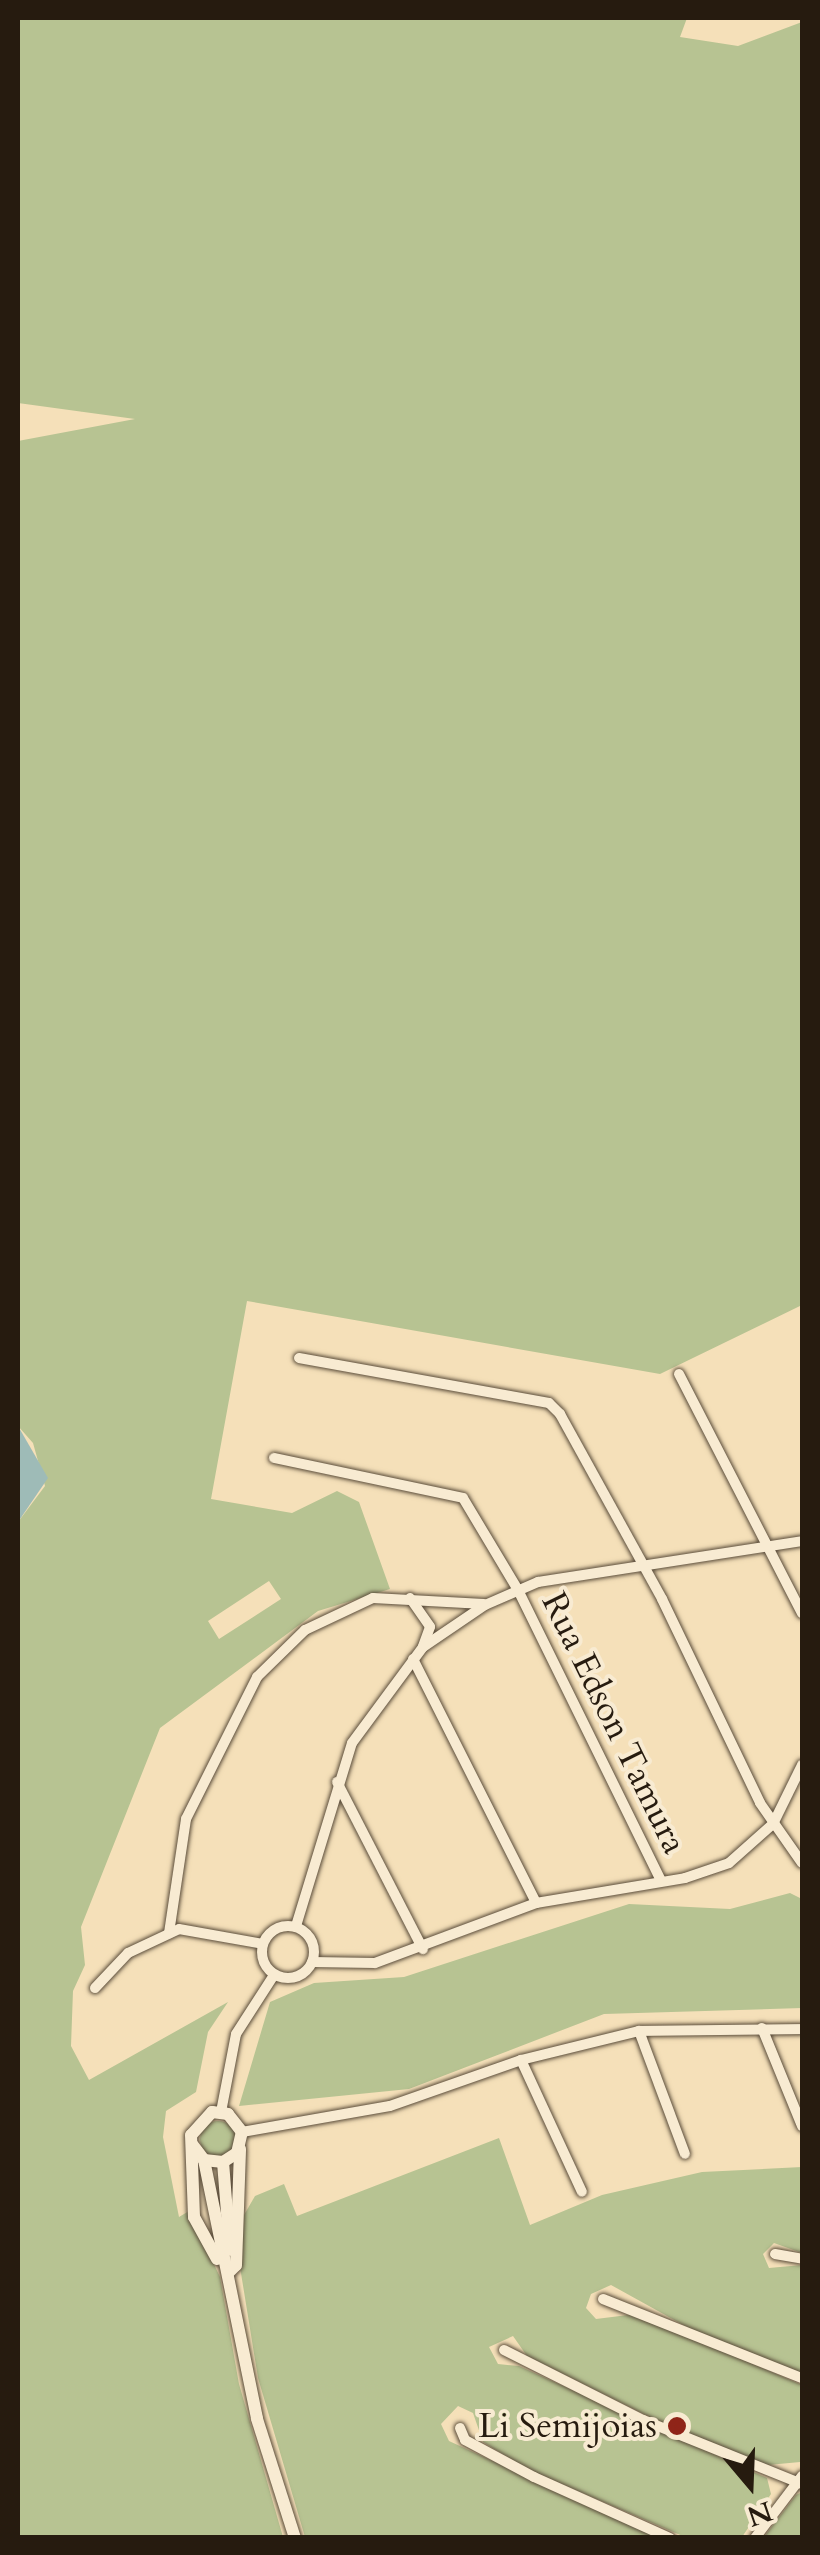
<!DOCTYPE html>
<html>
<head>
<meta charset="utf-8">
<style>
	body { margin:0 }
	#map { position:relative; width:820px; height:2555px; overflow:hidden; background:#f5e0b9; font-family:Cardo,serif }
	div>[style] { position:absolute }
	.green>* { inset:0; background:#b7c392 }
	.round { border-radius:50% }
	.water>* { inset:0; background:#9ebbb7 }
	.roads { filter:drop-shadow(0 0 2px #5a4c3a) drop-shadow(0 0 2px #5a4c3a) }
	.minor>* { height:10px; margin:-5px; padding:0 5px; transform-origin:5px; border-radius:5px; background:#f8ebd2 }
	.minor>.ring { margin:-5px; padding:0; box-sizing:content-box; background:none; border:10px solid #f8ebd2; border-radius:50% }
	.tertiary>* { height:12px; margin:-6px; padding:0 6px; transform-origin:6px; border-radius:6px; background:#f8ebd2 }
	.dots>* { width:28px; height:28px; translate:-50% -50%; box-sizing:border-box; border:5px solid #f8ebd2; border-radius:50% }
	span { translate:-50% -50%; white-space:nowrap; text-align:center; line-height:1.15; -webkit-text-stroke:8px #f8ebd2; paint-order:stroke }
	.street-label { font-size:35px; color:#261b0f }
	.poi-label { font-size:35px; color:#261b0f }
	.right { translate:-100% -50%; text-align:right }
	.frame { position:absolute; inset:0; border:20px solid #261b0f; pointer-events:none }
	.north { position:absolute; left:700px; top:2435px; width:100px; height:100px; -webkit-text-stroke:8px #f8ebd2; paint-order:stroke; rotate:161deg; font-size:28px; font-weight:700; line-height:40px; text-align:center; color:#261b0f }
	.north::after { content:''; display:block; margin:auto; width:35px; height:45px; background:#261b0f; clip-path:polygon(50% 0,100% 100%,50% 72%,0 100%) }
</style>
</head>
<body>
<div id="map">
	<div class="green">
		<div style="clip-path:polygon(evenodd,18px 18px,687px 18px,680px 37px,738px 46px,802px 22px,802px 1305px,660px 1374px,247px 1301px,211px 1499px,292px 1513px,337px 1491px,359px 1502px,390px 1589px,318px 1611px,160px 1728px,81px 1927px,85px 1965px,73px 1991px,71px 2046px,89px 2080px,228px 2002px,208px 2032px,196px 2092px,166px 2111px,163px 2137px,179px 2217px,189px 2211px,220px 2277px,239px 2384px,283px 2537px,18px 2537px,18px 1522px,45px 1486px,33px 1443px,18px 1426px,18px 441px,135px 419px,18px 403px,18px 18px,269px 1581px,281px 1599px,219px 1639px,208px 1621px,269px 1581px)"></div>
		<div style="clip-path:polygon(790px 1893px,802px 1899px,802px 2008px,604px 2014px,409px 2089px,239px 2106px,270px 2002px,314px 1983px,404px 1977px,629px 1904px,730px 1909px)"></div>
		<div class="round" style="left:200px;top:2121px;width:36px;height:36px"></div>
		<div style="clip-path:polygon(499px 2138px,530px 2225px,602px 2195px,702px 2172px,802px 2167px,802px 2253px,774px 2243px,763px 2254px,769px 2268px,802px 2265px,802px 2373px,705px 2337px,611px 2285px,591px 2294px,586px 2308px,596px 2319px,636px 2314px,802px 2385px,800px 2462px,768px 2465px,670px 2427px,527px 2356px,513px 2336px,489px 2347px,498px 2364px,519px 2366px,767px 2478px,771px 2494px,742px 2537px,685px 2537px,527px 2469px,483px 2442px,473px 2413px,458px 2406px,441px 2424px,449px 2441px,658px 2537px,305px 2537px,258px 2378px,240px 2267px,244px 2215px,255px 2196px,284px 2184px,297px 2216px)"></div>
		<div style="clip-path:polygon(802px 2492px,802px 2537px,764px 2537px,796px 2495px)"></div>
	</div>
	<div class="water">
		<div style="clip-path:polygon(18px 1426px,48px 1478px,18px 1522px)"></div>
	</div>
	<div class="roads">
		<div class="minor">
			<div style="left:299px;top:1358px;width:254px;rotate:10.2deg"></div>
			<div style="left:549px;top:1403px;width:16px;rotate:45deg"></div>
			<div style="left:560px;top:1414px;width:211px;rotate:61.1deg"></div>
			<div style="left:662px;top:1599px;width:226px;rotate:64.3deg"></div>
			<div style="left:760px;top:1803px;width:73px;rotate:55deg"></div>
			<div style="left:679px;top:1374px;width:269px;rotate:62.8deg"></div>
			<div style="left:274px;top:1458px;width:193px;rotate:11.9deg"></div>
			<div style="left:463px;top:1498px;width:107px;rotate:59.1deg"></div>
			<div style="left:518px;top:1590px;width:324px;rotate:63.8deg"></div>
			<div style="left:410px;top:1598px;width:35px;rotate:55deg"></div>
			<div style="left:430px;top:1627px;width:20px;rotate:110deg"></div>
			<div style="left:413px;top:1659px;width:273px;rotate:63.2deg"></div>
			<div style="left:337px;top:1782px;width:188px;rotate:62.8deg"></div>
			<div class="ring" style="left:262px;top:1926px;width:42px;height:42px"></div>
			<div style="left:296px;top:1926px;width:191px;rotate:-73deg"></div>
			<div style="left:352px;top:1743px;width:119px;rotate:-53.5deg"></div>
			<div style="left:423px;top:1647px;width:75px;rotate:-34.1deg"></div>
			<div style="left:485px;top:1605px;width:58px;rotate:-23.5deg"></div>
			<div style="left:538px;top:1582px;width:267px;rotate:-8.8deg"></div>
			<div style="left:169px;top:1933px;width:115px;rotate:-81.5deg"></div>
			<div style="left:186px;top:1819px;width:159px;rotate:-63.4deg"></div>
			<div style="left:257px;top:1677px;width:67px;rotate:-44.4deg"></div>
			<div style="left:305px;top:1630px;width:75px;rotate:-25.2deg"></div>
			<div style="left:373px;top:1598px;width:111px;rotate:3.1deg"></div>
			<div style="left:312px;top:1962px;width:63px;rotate:0.9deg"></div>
			<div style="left:375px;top:1963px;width:172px;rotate:-20.4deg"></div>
			<div style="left:536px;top:1903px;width:151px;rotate:-9.5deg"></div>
			<div style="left:685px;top:1878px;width:46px;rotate:-18.8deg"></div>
			<div style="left:729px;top:1863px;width:59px;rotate:-41.6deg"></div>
			<div style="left:773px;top:1824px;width:66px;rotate:-63.8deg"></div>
			<div style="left:95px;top:1988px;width:48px;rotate:-46.7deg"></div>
			<div style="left:128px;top:1953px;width:56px;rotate:-25.2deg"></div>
			<div style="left:179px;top:1929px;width:85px;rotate:10.1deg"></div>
			<div style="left:762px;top:2028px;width:106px;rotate:67.8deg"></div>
			<div style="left:639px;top:2031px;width:131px;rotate:69.5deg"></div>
			<div style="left:521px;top:2060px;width:145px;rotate:65.2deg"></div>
			<div style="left:221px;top:2112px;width:79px;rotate:-79.1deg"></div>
			<div style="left:236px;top:2034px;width:70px;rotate:-57.2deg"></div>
			<div style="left:242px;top:2132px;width:150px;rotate:-10deg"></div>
			<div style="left:390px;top:2106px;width:139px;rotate:-19.3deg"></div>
			<div style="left:521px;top:2060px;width:122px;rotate:-13.8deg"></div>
			<div style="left:639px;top:2031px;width:163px;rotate:-0.7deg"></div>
			<div style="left:775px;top:2254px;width:27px;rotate:10deg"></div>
			<div style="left:603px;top:2299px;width:214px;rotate:21.7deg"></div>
			<div style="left:504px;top:2350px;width:156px;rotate:26.7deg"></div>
			<div style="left:643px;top:2420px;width:171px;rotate:21.9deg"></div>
			<div style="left:460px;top:2428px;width:13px;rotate:67deg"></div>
			<div style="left:465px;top:2440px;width:78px;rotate:28.2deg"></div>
			<div style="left:534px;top:2477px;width:149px;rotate:24.2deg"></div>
			<div style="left:755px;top:2538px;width:78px;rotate:-52.8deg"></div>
		</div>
		<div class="tertiary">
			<div style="left:192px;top:2144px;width:20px;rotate:53deg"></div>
			<div style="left:204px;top:2160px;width:19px;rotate:6deg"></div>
			<div style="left:223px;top:2162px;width:17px;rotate:-33deg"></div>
			<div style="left:237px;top:2153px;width:22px;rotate:-77deg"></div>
			<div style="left:242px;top:2132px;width:23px;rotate:-128deg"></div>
			<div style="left:228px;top:2114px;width:16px;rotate:-173deg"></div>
			<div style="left:212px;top:2112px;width:31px;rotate:132deg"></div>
			<div style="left:191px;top:2135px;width:82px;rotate:87.9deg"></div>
			<div style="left:194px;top:2217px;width:48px;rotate:61.3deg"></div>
			<div style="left:204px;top:2160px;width:264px;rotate:78.4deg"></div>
			<div style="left:257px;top:2419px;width:125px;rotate:72.3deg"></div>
			<div style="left:223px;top:2162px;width:88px;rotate:85.5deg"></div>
			<div style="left:228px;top:2273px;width:11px;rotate:-45deg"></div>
			<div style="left:236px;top:2265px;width:116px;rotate:-88deg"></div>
		</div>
	</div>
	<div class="dots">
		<div style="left:677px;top:2426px;background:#8f2418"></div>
	</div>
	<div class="street-label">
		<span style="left:614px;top:1723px;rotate:64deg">Rua Edson Tamura</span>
	</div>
	<div class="poi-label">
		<span class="right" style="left:657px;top:2426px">Li Semijoias</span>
	</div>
	<div class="frame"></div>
	<div class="north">N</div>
</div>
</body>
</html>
